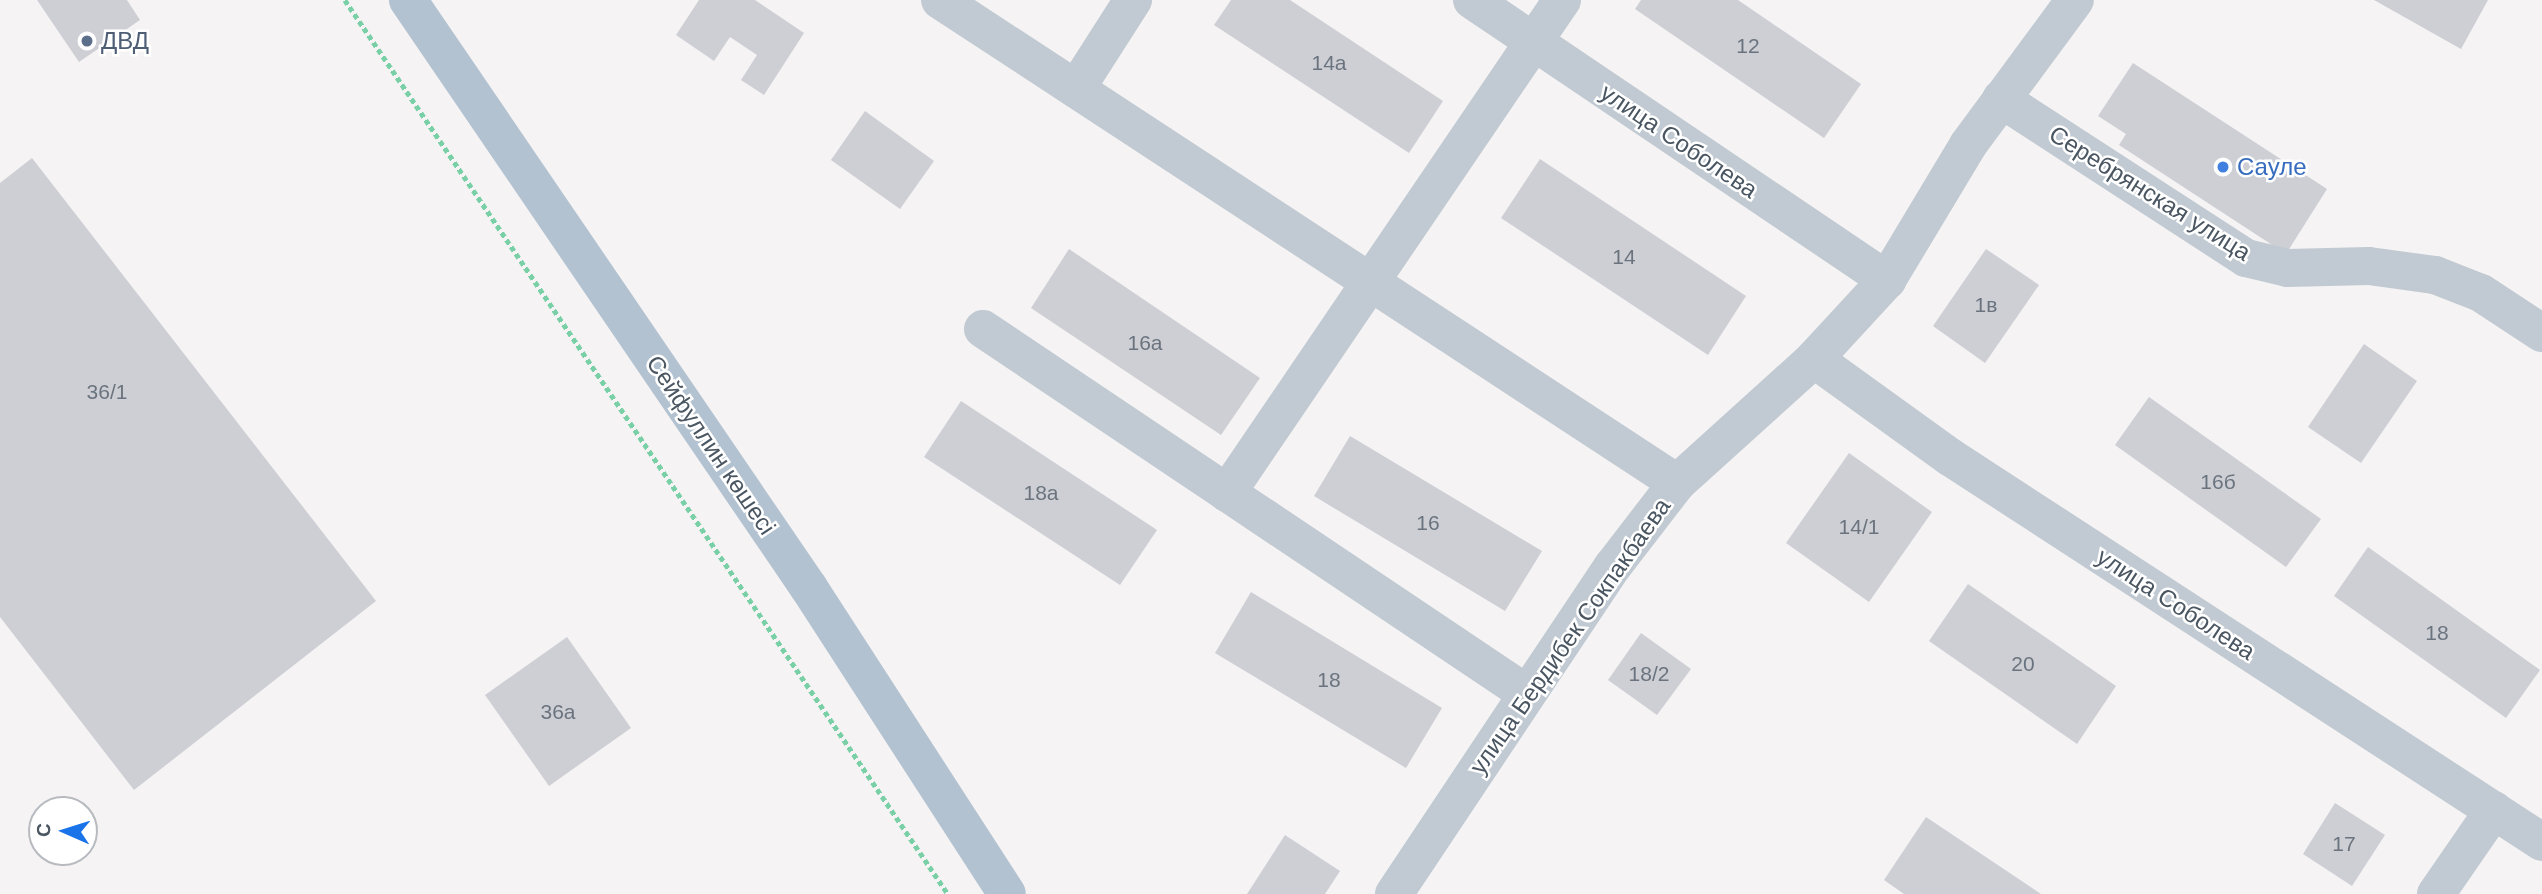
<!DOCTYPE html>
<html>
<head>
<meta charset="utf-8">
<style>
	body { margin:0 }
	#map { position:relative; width:2542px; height:894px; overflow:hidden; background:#f5f3f3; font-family:Helvetica,sans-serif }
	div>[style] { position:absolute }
	.building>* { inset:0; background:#cdcfd5 }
	.path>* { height:4.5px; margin-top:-2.25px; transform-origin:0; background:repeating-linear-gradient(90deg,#7ad0a6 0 5px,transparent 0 8.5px) }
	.minor>* { height:38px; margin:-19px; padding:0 19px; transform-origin:19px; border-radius:19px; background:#c1cad2 }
	.major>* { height:38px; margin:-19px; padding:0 19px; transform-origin:19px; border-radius:19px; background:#b3c2d1 }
	.dots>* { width:19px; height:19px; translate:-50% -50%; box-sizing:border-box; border:4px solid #fff; border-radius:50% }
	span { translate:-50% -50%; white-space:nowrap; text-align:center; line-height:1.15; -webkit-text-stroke:5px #fff; paint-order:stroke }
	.number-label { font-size:21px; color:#6b747e }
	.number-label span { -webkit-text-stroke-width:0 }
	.service-label { font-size:24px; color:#4e5e75 }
	.left { translate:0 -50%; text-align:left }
	.street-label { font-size:24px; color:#4a5661 }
	.shop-label { font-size:24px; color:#366cbe }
	.north { position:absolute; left:28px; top:796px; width:70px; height:70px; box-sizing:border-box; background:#fff; border:2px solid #b7bbc0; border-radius:50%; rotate:273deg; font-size:19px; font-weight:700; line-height:28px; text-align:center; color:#4a5661 }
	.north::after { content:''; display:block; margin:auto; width:24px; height:32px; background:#1a73e8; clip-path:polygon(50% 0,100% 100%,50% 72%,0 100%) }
</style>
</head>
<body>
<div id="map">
	<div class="building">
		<div style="clip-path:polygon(37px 0,127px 0,140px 20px,79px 62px)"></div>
		<div style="clip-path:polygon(699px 0,755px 0,804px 33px,764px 95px,741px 80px,757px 55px,730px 37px,714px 61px,676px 35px)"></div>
		<div style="clip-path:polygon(1231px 0,1290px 0,1443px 101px,1409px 153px,1214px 25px)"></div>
		<div style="clip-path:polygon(1641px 0,1738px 0,1861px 84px,1824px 138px,1635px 9px)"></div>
		<div style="clip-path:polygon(2374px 0,2488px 0,2461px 49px)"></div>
		<div style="clip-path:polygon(2133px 63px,2327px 189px,2286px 254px,2119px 145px,2126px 134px,2098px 116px)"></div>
		<div style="clip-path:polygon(865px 111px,934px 161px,900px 209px,831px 160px)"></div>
		<div style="clip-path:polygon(32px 158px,376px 601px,134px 790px,0 617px,0 183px)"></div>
		<div style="clip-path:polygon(1540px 159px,1746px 296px,1708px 355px,1501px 218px)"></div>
		<div style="clip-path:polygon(1069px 249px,1260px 378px,1221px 435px,1031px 308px)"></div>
		<div style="clip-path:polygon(1986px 249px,2039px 285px,1985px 363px,1933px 326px)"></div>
		<div style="clip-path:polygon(2364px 344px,2417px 381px,2361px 463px,2308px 427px)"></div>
		<div style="clip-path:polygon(2149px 397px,2321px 519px,2286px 567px,2115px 445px)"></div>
		<div style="clip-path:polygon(961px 401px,1157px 530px,1120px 585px,924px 457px)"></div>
		<div style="clip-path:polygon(1350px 436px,1542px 551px,1505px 611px,1314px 496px)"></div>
		<div style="clip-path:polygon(1849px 453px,1932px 512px,1869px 602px,1786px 543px)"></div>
		<div style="clip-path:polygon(2368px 547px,2540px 670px,2506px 718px,2334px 596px)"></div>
		<div style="clip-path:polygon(1968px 584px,2116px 686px,2077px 744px,1929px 641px)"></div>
		<div style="clip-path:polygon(1251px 592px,1442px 708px,1406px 768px,1215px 653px)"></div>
		<div style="clip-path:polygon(1641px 633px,1691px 669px,1657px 715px,1608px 680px)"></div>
		<div style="clip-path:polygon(567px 637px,631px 728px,549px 786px,485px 695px)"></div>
		<div style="clip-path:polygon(2335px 803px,2385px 835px,2352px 886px,2303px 854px)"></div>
		<div style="clip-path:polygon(1926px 817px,2041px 894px,1904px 894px,1884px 880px)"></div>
		<div style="clip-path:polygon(1285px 835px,1340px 871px,1325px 894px,1247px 894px)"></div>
	</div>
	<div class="path">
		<div style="left:345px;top:0;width:1078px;rotate:56deg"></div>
	</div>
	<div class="minor">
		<div style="left:940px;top:0;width:881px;rotate:33.24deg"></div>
		<div style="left:1472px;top:0;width:501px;rotate:34.01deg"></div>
		<div style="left:1076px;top:89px;width:106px;rotate:-57.4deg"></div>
		<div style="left:2001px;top:99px;width:292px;rotate:33deg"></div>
		<div style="left:2246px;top:258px;width:43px;rotate:13.4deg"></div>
		<div style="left:2288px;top:268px;width:81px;rotate:-1.4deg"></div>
		<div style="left:2369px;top:266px;width:67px;rotate:7.8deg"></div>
		<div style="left:2435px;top:275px;width:49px;rotate:21.4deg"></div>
		<div style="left:2481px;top:293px;width:73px;rotate:33.3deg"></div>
		<div style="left:983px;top:329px;width:654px;rotate:33.84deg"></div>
		<div style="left:1814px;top:359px;width:168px;rotate:35.8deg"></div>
		<div style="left:1950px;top:457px;width:706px;rotate:33.04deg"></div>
		<div style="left:1227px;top:493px;width:596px;rotate:-55.8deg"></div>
		<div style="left:1394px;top:894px;width:394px;rotate:-56.3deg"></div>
		<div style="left:1613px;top:566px;width:105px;rotate:-52.4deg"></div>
		<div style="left:1677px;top:483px;width:185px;rotate:-42.1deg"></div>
		<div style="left:1814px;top:359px;width:108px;rotate:-47.3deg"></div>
		<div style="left:1887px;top:280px;width:157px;rotate:-59deg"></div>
		<div style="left:1968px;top:145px;width:180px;rotate:-53.6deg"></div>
		<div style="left:2436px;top:894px;width:102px;rotate:-55.4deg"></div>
	</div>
	<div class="major">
		<div style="left:408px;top:0;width:712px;rotate:55.71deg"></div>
		<div style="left:809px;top:588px;width:364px;rotate:57.1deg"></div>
	</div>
	<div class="dots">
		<div style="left:87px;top:41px;background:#5c6f8a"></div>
		<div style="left:2223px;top:167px;background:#3f7fe0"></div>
	</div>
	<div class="number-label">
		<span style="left:1748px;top:46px">12</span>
		<span style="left:1329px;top:63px">14а</span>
		<span style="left:1624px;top:257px">14</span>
		<span style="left:1986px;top:305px">1в</span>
		<span style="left:1145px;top:343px">16а</span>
		<span style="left:107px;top:392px">36/1</span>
		<span style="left:2218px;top:482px">16б</span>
		<span style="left:1041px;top:493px">18а</span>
		<span style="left:1428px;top:523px">16</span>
		<span style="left:1859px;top:527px">14/1</span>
		<span style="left:2437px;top:633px">18</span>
		<span style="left:2023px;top:664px">20</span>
		<span style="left:1649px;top:674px">18/2</span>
		<span style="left:1329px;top:680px">18</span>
		<span style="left:558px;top:712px">36а</span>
		<span style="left:2344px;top:844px">17</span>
	</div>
	<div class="service-label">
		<span class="left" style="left:101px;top:41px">ДВД</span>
	</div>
	<div class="street-label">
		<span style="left:1679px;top:141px;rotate:34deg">улица Соболева</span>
		<span style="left:2150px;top:193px;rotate:32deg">Серебрянская улица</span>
		<span style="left:711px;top:445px;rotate:56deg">Сейфуллин көшесі</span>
		<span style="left:2176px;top:604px;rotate:33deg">улица Соболева</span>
		<span style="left:1570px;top:636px;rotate:-55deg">улица Бердибек Сокпакбаева</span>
	</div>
	<div class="shop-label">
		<span class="left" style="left:2237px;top:167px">Сауле</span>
	</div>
	<div class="north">С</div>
</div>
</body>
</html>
